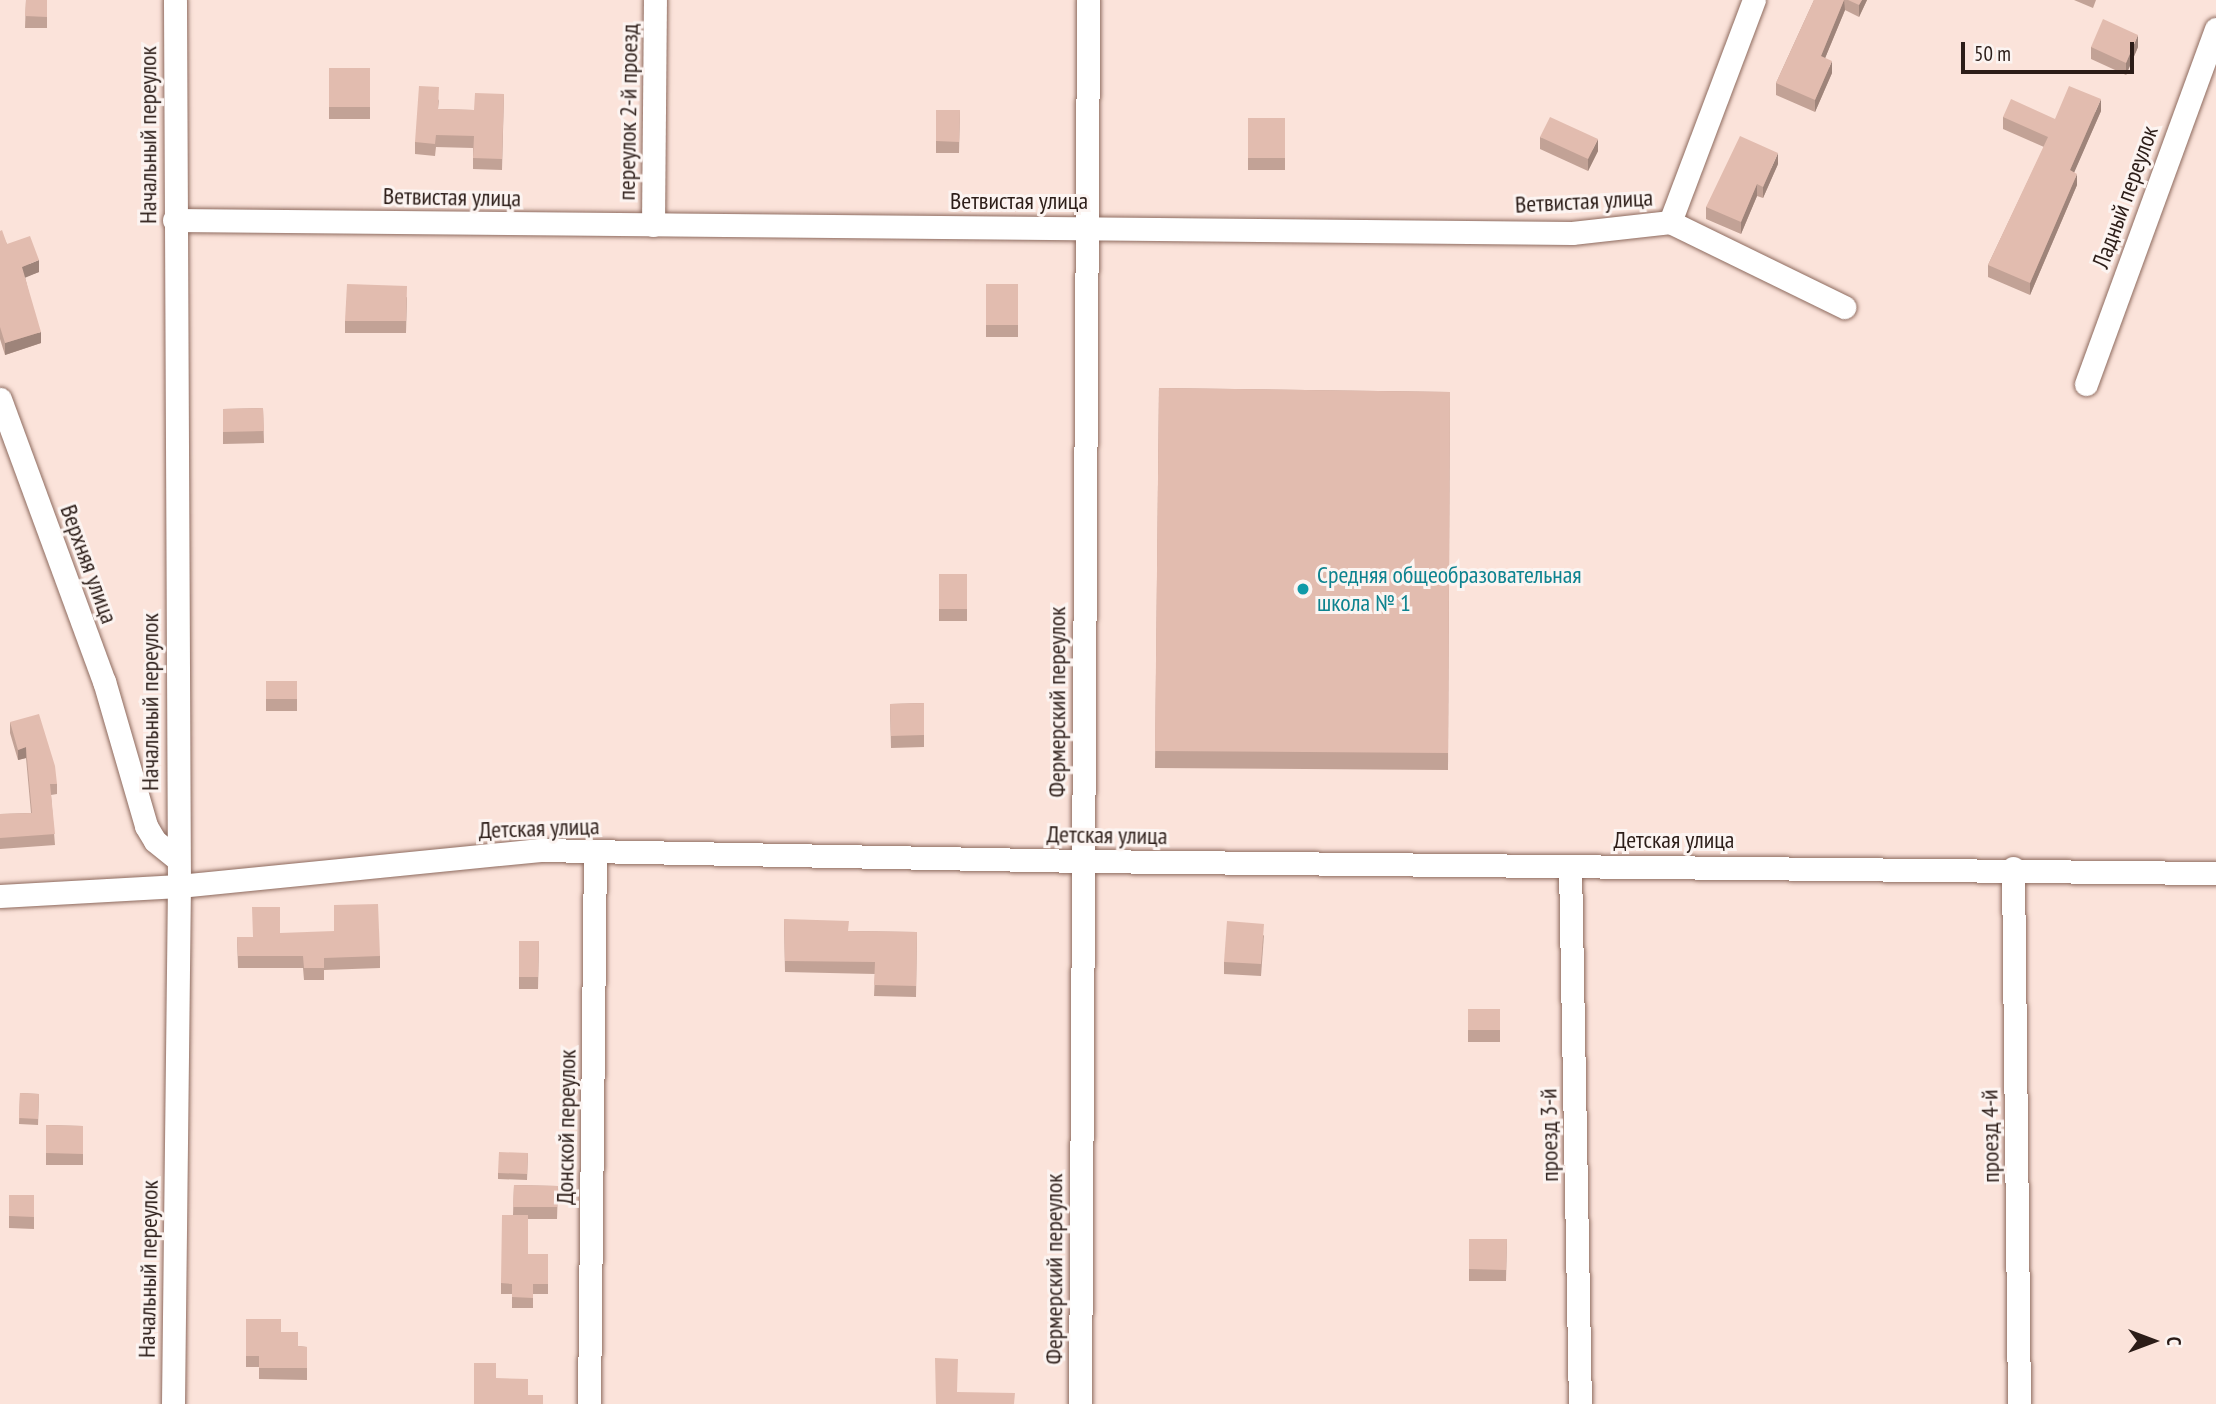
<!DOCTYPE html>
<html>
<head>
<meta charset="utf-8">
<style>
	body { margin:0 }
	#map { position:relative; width:2216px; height:1404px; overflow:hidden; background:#fbe3da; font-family:"PT Sans Narrow",sans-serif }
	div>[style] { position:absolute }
	.roads { filter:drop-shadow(0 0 2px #8d6a5e) drop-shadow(0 0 2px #8d6a5e) }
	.street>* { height:23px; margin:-11.5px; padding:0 11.5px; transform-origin:11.5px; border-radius:11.5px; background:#fff }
	.wall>* { inset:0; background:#c2a296 }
	.shaded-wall>* { inset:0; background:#9e847a }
	.building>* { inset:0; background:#e2bcaf }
	.dots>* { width:19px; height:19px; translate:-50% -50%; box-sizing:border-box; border:4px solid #fcf4f1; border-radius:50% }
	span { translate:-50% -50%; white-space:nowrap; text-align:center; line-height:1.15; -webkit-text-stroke:6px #fcf4f1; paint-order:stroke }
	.street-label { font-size:24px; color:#2c1d18 }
	.culture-label { font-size:24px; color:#0d838f }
	.left { translate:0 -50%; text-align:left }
	.north { position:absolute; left:2118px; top:1306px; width:70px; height:70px; -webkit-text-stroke:5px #fcf4f1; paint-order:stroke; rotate:90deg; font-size:19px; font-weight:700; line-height:28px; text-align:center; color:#2c1d18 }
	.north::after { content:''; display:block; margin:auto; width:24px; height:32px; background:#2c1d18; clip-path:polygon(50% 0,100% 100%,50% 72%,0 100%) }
	.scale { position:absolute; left:1961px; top:42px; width:173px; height:32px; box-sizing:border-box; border:4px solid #2c1d18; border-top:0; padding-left:9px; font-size:21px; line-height:24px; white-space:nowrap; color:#2c1d18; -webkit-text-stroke:5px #fcf4f1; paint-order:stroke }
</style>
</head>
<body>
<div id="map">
	<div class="roads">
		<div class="street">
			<div style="left:174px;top:220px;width:1398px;rotate:0.53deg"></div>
			<div style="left:1572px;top:233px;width:99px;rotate:-6.4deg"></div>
			<div style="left:1670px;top:222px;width:194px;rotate:26deg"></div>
			<div style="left:1670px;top:222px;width:237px;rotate:-69.3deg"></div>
			<div style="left:653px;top:225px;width:225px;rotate:-89.5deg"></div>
			<div style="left:2086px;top:384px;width:378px;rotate:-69.9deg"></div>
			<div style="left:0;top:399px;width:301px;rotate:69.8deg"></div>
			<div style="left:104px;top:681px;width:151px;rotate:73.8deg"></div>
			<div style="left:146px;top:826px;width:17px;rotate:59deg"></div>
			<div style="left:155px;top:841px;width:28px;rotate:39deg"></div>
			<div style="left:1570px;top:866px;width:538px;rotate:88.94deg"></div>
			<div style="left:2013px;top:868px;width:536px;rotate:89.36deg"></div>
			<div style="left:0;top:896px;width:179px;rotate:-3.2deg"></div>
			<div style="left:179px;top:886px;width:363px;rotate:-5.7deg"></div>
			<div style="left:540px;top:850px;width:543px;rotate:1.16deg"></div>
			<div style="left:1083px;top:861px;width:1133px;rotate:0.61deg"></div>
			<div style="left:173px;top:1404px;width:518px;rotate:-89.34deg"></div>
			<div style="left:179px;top:886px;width:886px;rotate:-90.26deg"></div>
			<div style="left:589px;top:1404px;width:553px;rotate:-89.38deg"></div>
			<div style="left:1080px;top:1404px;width:1404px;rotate:-89.67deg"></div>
		</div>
	</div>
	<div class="wall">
		<div style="clip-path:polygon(26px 0,47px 0,47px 28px,25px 28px)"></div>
		<div style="clip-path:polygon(1814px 0,1867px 0,1859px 17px,1845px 10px,1825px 58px,1832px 73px,1815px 112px,1776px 95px,1776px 83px)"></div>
		<div style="clip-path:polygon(2074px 0,2096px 0,2093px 8px)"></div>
		<div style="clip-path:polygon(2091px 47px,2138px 47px,2126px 75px,2091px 59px)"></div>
		<div style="clip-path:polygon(329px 68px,370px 68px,370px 119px,329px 119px)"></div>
		<div style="clip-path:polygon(504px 94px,502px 170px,473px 169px,473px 148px,436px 147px,435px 156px,415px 154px,415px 142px,439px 99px,438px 109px,474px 110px)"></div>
		<div style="clip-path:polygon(936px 110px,960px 110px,959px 153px,936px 153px)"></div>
		<div style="clip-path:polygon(2101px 111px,2074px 172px,2077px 185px,2030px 295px,1988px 277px,1988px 265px,2044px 147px,2003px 129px,2003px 117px,2055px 119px)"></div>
		<div style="clip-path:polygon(1248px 118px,1285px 118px,1285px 170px,1248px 170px)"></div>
		<div style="clip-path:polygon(1540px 137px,1598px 151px,1588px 171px,1540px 149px)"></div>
		<div style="clip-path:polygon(1778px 164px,1763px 198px,1757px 196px,1741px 234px,1706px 219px,1706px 207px)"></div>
		<div style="clip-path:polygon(0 231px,7px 244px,39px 272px,25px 277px,41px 343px,5px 355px,0 339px)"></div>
		<div style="clip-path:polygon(986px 284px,1018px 284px,1018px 337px,986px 337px)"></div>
		<div style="clip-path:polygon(407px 297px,406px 333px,345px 333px,345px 321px)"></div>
		<div style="clip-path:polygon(1159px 388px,1450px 392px,1448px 770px,1155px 768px)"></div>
		<div style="clip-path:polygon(263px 408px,264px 443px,223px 444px,223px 409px)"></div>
		<div style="clip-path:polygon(939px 574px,967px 574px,967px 621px,939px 621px)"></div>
		<div style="clip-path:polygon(266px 681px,297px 681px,297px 711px,266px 711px)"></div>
		<div style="clip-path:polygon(924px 703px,924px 747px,891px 748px,890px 704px)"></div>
		<div style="clip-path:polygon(10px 722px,57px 784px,57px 794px,51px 795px,55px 845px,0 849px,0 814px,31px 813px,26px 758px,18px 760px,10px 733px)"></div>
		<div style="clip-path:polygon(784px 919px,848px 931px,917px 932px,916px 997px,874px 996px,875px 974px,785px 972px)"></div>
		<div style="clip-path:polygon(280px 933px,380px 956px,380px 968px,324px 970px,324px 980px,304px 980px,303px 968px,238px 968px,237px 937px,253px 937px)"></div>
		<div style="clip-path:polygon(1264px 935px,1261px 976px,1224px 974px,1224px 962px)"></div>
		<div style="clip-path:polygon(519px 941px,539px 941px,538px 989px,519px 989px)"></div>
		<div style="clip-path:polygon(1468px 1009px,1500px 1009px,1500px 1042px,1468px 1042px)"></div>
		<div style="clip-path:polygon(20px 1093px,39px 1094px,38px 1125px,19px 1124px)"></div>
		<div style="clip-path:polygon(46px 1125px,83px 1126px,83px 1165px,46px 1165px)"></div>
		<div style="clip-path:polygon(528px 1153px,527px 1180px,498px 1179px,498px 1173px)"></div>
		<div style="clip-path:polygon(514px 1185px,558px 1186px,557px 1219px,528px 1219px,528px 1254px,548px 1254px,548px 1294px,533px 1294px,533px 1308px,512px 1308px,512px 1294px,501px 1294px,501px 1283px,513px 1215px)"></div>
		<div style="clip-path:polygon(9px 1195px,34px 1195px,34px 1229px,9px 1228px)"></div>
		<div style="clip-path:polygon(1469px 1239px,1507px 1239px,1506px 1281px,1469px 1281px)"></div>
		<div style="clip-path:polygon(246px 1319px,281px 1332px,298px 1346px,307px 1347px,307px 1380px,259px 1379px,259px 1367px,246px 1367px)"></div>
	</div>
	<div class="shaded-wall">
		<div style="clip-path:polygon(1844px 0,1845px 10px,1821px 68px,1821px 56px)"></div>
		<div style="clip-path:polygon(1862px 0,1867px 0,1859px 17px,1859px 5px)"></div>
		<div style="clip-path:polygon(2138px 35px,2138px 47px,2126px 75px,2126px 63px)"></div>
		<div style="clip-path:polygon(1832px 61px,1832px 73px,1815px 112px,1815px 100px)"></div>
		<div style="clip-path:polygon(2101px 99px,2101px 111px,2070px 182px,2070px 170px)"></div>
		<div style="clip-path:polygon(1598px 139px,1598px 151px,1588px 171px,1588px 159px)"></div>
		<div style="clip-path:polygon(1778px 153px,1778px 164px,1763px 198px,1763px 187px)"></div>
		<div style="clip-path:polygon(2077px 174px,2077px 185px,2030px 295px,2030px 283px)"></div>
		<div style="clip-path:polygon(1757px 184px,1757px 196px,1741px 234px,1741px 222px)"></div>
		<div style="clip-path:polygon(39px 260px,39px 272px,22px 279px,22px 267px)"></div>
		<div style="clip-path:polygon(41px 332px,41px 343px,5px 355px,5px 343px)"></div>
		<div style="clip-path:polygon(26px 747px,26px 758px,18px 760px,18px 750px)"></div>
	</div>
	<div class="building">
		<div style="clip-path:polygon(26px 0,47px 0,47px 17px,25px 16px)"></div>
		<div style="clip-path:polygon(1814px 0,1844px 0,1821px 56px,1832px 61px,1815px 100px,1776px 83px)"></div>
		<div style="clip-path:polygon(1848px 0,1862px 0,1859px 5px)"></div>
		<div style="clip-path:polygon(2103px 19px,2138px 35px,2126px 63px,2091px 47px)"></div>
		<div style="clip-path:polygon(329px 68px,370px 68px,370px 107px,329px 107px)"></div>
		<div style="clip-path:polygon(419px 86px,439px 87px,438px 109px,474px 110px,475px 93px,504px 94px,502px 159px,473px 158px,474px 136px,436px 135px,435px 144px,415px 142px)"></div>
		<div style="clip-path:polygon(2069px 86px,2101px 99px,2070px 170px,2077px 174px,2030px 283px,1988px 265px,2048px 137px,2003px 117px,2011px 99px,2055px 119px)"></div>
		<div style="clip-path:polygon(936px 110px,960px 110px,959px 142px,936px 141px)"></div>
		<div style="clip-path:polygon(1550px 117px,1598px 139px,1588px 159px,1540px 137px)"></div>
		<div style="clip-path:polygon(1248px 118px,1285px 118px,1285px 158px,1248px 158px)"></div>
		<div style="clip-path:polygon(1740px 136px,1778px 153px,1763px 187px,1757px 184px,1741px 222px,1706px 207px)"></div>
		<div style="clip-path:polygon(2px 230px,7px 244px,30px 236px,39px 260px,22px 267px,41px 332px,5px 343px,0 327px,0 231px)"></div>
		<div style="clip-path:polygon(347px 284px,407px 286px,406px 321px,345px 321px)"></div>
		<div style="clip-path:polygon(986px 284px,1018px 284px,1018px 325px,986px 325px)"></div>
		<div style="clip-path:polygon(1159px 388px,1450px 392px,1448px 753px,1155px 751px)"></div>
		<div style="clip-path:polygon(263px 408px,264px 431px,223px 432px,223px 409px)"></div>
		<div style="clip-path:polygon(939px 574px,967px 574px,967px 609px,939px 609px)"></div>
		<div style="clip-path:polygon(266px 681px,297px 681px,297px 699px,266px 699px)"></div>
		<div style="clip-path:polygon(924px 703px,924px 735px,891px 736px,890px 704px)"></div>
		<div style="clip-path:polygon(39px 714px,55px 766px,57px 784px,50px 784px,55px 834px,0 838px,0 814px,32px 813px,26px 747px,18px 750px,10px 722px)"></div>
		<div style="clip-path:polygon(378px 904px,380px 956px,324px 958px,324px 968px,304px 968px,303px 956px,238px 956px,237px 937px,253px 937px,252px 907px,280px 907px,280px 933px,334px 931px,334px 905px)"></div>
		<div style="clip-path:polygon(784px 919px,849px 921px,848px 931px,917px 932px,916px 986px,874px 985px,875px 962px,785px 961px)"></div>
		<div style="clip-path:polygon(1227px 921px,1264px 924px,1261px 964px,1224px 962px)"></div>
		<div style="clip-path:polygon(519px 941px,539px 941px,538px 977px,519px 977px)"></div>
		<div style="clip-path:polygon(1468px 1009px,1500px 1009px,1500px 1030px,1468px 1030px)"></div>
		<div style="clip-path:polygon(20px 1093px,39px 1094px,38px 1119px,19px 1118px)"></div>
		<div style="clip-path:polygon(46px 1125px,83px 1126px,83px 1154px,46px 1153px)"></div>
		<div style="clip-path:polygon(499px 1152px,528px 1153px,527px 1174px,498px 1173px)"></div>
		<div style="clip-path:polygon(514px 1185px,558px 1186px,557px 1207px,513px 1207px)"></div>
		<div style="clip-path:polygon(9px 1195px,34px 1195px,34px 1217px,9px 1216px)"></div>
		<div style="clip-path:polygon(502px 1215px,528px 1215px,528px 1254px,548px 1254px,548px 1284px,533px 1284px,533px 1298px,512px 1297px,512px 1284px,501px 1283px)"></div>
		<div style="clip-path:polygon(1469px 1239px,1507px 1239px,1506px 1270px,1469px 1269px)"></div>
		<div style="clip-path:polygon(246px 1319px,281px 1319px,281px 1332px,298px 1332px,298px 1346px,307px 1347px,307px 1368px,259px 1368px,259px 1356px,246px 1356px)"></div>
		<div style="clip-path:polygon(935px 1358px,958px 1359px,957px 1392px,1015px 1393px,1014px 1404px,936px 1404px)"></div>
		<div style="clip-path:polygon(474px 1363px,496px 1363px,496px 1378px,528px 1379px,528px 1395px,543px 1395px,543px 1404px,474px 1404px)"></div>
	</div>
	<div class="dots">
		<div style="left:1303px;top:589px;background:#0f9aa8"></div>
	</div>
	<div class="street-label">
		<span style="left:628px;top:112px;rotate:-89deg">переулок 2-й проезд</span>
		<span style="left:148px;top:135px;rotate:-90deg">Начальный переулок</span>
		<span style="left:452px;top:197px;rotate:1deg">Ветвистая улица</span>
		<span style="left:2125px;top:197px;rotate:-70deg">Ладный переулок</span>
		<span style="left:1019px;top:201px">Ветвистая улица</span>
		<span style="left:1584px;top:201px;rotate:-3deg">Ветвистая улица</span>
		<span style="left:89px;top:564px;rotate:70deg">Верхняя улица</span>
		<span style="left:150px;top:702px;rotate:-90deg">Начальный переулок</span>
		<span style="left:1057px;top:702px;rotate:-90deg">Фермерский переулок</span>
		<span style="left:539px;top:828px;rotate:-2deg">Детская улица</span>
		<span style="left:1107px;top:835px;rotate:1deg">Детская улица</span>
		<span style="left:1674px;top:840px">Детская улица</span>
		<span style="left:566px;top:1127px;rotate:-89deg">Донской переулок</span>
		<span style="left:1549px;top:1135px;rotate:-91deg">проезд 3-й</span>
		<span style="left:1990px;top:1136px;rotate:-91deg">проезд 4-й</span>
		<span style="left:148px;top:1269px;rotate:-89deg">Начальный переулок</span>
		<span style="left:1054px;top:1269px;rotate:-90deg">Фермерский переулок</span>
	</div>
	<div class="culture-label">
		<span class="left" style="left:1317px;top:589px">Средняя общеобразовательная<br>школа № 1</span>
	</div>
	<div class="north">С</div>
	<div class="scale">50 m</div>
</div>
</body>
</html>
